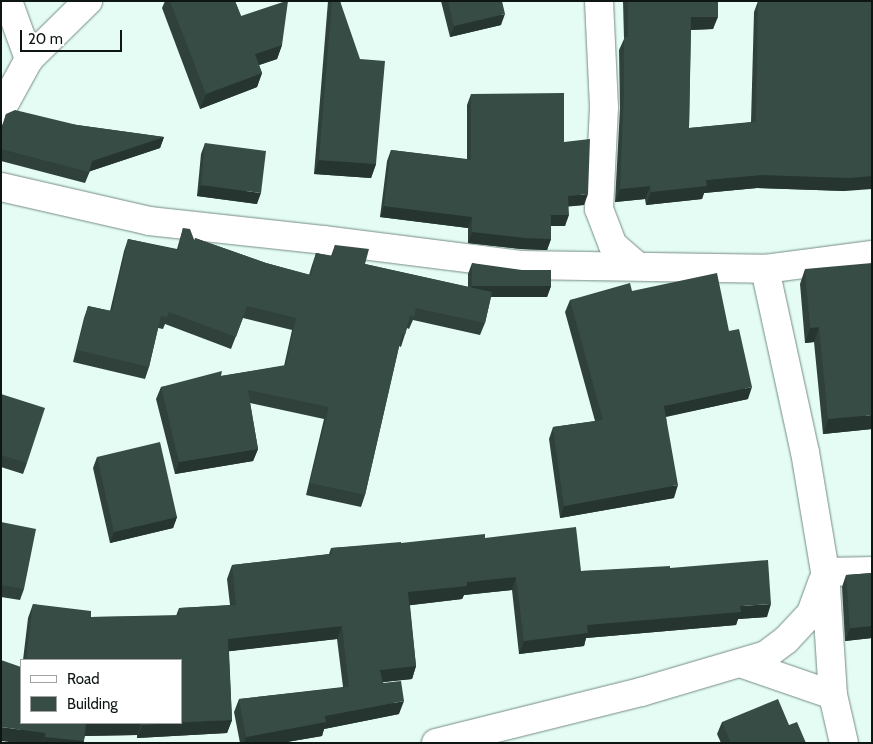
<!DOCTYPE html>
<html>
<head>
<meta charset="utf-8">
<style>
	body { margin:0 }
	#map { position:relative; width:873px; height:744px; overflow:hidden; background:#e4fcf4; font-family:Cabin,sans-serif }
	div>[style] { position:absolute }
	.roads { filter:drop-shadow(0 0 1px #768c85) drop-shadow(0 0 1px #768c85) }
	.street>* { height:28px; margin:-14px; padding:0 14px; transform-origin:14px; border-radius:14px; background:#fff }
	.wall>* { inset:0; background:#30413c }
	.shaded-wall>* { inset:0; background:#273531 }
	.building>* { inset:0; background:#384c46 }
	span { translate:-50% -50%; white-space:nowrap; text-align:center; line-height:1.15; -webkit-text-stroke:5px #fff; paint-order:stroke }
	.frame { position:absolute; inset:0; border:2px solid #0e1614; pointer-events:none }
	.legend { position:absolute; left:20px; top:659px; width:162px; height:65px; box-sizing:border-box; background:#fff; border:1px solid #9fa2a1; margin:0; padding:6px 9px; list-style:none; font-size:15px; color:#0e1614 }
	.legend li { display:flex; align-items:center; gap:10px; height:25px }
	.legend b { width:25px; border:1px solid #9fa2a1 }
	.scale { position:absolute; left:20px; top:30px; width:102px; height:22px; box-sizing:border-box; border:2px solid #0e1614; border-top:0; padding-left:6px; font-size:15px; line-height:18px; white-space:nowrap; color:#0e1614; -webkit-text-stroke:4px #fff; paint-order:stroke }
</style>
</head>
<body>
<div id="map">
	<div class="roads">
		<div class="street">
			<div style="left:8px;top:1px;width:62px;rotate:70.1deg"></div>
			<div style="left:599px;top:1px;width:106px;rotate:87.3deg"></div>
			<div style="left:604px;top:107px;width:102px;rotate:92.8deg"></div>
			<div style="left:599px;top:209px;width:39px;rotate:69deg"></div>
			<div style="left:613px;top:245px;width:32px;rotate:41deg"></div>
			<div style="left:1px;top:110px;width:58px;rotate:-61.2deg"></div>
			<div style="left:29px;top:59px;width:83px;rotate:-44.5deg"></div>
			<div style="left:1px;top:187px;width:152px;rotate:12.9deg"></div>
			<div style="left:149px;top:221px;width:175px;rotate:6.2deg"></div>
			<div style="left:323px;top:240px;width:199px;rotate:7.2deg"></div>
			<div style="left:520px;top:265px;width:245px;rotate:0.9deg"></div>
			<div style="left:765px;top:269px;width:108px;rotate:-7.5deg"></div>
			<div style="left:765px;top:269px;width:187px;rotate:77.7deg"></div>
			<div style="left:805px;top:452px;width:122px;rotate:80.5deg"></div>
			<div style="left:825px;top:572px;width:123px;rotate:86.3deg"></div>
			<div style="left:833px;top:695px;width:49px;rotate:77.1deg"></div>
			<div style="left:825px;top:572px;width:47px;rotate:-1.2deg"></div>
			<div style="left:743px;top:664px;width:95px;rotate:19deg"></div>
			<div style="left:436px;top:743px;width:211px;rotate:-14deg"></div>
			<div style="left:641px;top:692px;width:130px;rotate:-16.5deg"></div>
			<div style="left:766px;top:655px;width:25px;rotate:-37deg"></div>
			<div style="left:786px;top:640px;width:37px;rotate:-47deg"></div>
			<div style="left:811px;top:613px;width:33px;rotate:-70deg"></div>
		</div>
	</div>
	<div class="wall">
		<div style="clip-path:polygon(165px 1px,235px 1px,241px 16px,282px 45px,277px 59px,259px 65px,262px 73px,257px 87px,200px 109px,162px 8px)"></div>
		<div style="clip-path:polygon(328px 1px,340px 1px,376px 164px,371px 178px,314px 174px)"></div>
		<div style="clip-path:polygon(441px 1px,502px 1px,501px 25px,450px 37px)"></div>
		<div style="clip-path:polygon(623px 1px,718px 1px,713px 29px,691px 30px,689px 128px,751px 122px,754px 12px,758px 1px,872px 1px,845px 191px,757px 188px,704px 193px,702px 199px,646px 205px,645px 199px,615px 202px,620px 108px,619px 50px,624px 39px)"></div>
		<div style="clip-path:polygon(471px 94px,564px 142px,584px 205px,568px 206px,565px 226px,551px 226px,551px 239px,547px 250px,521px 249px,468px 243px,468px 228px,380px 217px,387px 161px,391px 150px,467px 159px,467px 105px)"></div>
		<div style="clip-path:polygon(6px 114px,77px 125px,164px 137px,160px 148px,90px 171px,85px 183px,1px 161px,1px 129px)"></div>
		<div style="clip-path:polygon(205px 143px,257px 204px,197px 196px,201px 154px)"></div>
		<div style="clip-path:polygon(183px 228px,194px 241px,195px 238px,266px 263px,309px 275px,312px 265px,316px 253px,331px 256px,335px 245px,365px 264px,468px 287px,468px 274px,472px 263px,551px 286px,547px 297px,491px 297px,485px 323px,480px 335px,413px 320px,409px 329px,407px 328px,401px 347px,399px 346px,365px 495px,361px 507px,306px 495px,324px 419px,250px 403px,258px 449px,253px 461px,175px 474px,156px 399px,161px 387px,221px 376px,284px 366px,292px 330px,243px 318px,231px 349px,165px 324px,163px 329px,158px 328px,149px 367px,145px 379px,73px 362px,84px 318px,88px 306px,110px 311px,124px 251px,128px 239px,177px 249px)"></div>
		<div style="clip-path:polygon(805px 269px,872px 429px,823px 434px,814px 342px,805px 343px,800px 284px)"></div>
		<div style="clip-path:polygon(632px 291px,729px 331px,748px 399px,666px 417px,674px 498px,560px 518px,549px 439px,553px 427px,595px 421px,565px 312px,570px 300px)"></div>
		<div style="clip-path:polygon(1px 394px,27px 463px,23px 474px,1px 467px)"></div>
		<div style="clip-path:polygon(97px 457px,177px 517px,173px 528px,110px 543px,93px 468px)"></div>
		<div style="clip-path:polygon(1px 522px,24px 589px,20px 600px,1px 597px)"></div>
		<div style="clip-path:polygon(485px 538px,581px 571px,670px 568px,767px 617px,738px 619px,736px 625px,586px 638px,584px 646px,519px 654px,512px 590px,464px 595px,462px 599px,410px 605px,416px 666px,412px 679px,383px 682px,399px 714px,324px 729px,322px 736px,281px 743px,240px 743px,234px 712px,239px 699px,343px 687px,337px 639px,229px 651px,232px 720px,227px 733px,137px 738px,137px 735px,85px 736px,83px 743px,17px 743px,21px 723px,181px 723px,181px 660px,23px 660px,28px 618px,33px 604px,91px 617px,176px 616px,179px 608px,230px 605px,227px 579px,232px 565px,329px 554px,331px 548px)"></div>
		<div style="clip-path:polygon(872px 573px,872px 638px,845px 641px,842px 587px,846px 575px)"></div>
		<div style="clip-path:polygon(722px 722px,789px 725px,806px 743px,721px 743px,717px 734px)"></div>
	</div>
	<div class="shaded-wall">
		<div style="clip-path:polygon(505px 14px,501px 25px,450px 37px,454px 26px)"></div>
		<div style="clip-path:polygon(691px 17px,718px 17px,713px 29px,686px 30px)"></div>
		<div style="clip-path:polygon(282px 45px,277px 59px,250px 68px,255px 54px)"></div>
		<div style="clip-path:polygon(262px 73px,257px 87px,200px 109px,206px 94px)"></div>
		<div style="clip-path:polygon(164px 137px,160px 148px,88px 172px,92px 161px)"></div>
		<div style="clip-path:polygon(319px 160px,376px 164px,371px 178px,314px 174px)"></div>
		<div style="clip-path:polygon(761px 175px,872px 176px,872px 189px,845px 191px,757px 188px,704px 193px,702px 199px,646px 205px,651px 192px,706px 180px)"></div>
		<div style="clip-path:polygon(201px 185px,261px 193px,257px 204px,197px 196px)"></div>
		<div style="clip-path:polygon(650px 186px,645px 199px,615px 202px,620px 189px)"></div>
		<div style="clip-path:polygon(588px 194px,584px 205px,564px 207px,568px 196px)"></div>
		<div style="clip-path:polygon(384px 206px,472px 217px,468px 228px,380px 217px)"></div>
		<div style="clip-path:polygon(551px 215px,569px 215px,565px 226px,547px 226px)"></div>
		<div style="clip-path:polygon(472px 232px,551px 239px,547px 250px,521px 249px,468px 243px)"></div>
		<div style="clip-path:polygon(472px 286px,551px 286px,547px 297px,468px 297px)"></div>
		<div style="clip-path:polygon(819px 327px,814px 342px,805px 343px,810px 328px)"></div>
		<div style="clip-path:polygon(752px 387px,748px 399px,659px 418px,664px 406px)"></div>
		<div style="clip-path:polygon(872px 415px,872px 429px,823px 434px,828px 419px)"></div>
		<div style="clip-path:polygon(258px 449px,253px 461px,175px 474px,179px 462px)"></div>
		<div style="clip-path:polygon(678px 485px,674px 498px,560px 518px,564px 506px)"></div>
		<div style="clip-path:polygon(177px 517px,173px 528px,110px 543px,114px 532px)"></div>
		<div style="clip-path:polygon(516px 577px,512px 590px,464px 595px,462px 599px,404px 606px,408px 592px,467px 582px)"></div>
		<div style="clip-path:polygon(771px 604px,767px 617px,738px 619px,736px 625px,586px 638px,584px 646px,519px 654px,524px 641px,587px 625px,740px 606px)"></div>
		<div style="clip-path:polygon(342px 626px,337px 639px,223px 652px,228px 639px)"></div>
		<div style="clip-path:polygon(872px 626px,872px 638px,845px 641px,850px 628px)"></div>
		<div style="clip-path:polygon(416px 666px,412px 679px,375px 683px,380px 670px)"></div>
		<div style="clip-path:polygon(404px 701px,399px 714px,324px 729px,322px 736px,281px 743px,244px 743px,246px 737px,325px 716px)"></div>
		<div style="clip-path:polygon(232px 720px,227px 733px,137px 738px,142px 725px)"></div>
		<div style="clip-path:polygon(86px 723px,141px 723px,137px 735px,81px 736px)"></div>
		<div style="clip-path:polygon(1px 727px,46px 733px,42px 743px,17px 743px,1px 741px)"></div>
		<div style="clip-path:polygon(45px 737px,84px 741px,83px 743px,43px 743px)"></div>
	</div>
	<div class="building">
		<div style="clip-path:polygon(170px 1px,235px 1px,241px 16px,286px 1px,288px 1px,282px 45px,255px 54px,262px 73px,206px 94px)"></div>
		<div style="clip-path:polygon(332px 1px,340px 1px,360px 59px,385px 61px,376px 164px,319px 160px)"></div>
		<div style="clip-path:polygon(448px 1px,502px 1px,505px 14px,454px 26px)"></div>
		<div style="clip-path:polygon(628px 1px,718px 1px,718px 17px,691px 17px,689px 128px,756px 122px,758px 1px,872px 1px,872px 176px,850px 178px,761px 175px,706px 180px,707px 186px,651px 192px,650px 186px,620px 189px,624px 95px,624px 37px,628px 37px)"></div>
		<div style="clip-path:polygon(564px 93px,564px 142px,590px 139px,588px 194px,568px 196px,569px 215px,551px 215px,551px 239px,525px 238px,472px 232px,472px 217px,384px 206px,391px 150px,471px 160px,471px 94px)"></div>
		<div style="clip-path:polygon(15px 110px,77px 125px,164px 137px,92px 161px,89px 172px,1px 149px,1px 133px,6px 114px)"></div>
		<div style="clip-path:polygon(205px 143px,266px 151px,261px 193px,201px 185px)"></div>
		<div style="clip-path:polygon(183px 228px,190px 229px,195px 242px,195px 238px,266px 263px,311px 275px,316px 253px,332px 256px,335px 245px,369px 249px,365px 264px,492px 292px,485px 323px,416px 308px,414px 317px,410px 315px,405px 335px,402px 334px,365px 495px,310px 483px,329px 407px,248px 390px,258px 449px,179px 462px,161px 387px,222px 371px,221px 376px,286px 365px,296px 318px,247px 306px,236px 337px,169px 312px,167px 317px,161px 316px,149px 367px,77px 350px,88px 306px,112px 311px,128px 239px,178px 250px)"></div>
		<div style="clip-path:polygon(472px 263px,522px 270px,551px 270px,551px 286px,472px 286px)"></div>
		<div style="clip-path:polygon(872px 263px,872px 415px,828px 419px,819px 327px,810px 328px,805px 269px)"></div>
		<div style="clip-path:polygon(717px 273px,729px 331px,739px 329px,752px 387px,664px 406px,678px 485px,564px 506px,553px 427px,603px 420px,570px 300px,630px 283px,632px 291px)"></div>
		<div style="clip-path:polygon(1px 394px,45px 408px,27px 463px,1px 455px)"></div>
		<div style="clip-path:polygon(160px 442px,177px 517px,114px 532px,97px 457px)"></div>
		<div style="clip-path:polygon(1px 522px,36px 529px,24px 589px,1px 585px)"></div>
		<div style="clip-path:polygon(576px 527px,581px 571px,670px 566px,670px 568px,768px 560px,771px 604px,740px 606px,741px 612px,587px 625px,588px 633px,524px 641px,516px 577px,467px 582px,467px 586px,408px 592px,416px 666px,380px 670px,383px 683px,401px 681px,404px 701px,325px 716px,326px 722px,246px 737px,239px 699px,349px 687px,342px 626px,228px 639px,232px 720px,181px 722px,181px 660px,26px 660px,33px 604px,91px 611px,91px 617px,179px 615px,179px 608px,236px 605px,232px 565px,332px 554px,331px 548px,401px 542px,401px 543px,485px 534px,485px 538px)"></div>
		<div style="clip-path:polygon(872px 573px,872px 626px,850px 628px,846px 575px)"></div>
		<div style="clip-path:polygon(1px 660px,21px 667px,21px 723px,86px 723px,84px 741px,45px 737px,46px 733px,1px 727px)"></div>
		<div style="clip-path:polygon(778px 699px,789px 725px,797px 722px,806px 743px,731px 743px,722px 722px)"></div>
		<div style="clip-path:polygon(141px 723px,175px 723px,142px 725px)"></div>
	</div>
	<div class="frame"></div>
	<ul class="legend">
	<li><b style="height:6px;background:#fff"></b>Road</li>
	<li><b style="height:14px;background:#384c46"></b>Building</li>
	</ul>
	<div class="scale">20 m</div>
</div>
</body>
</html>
